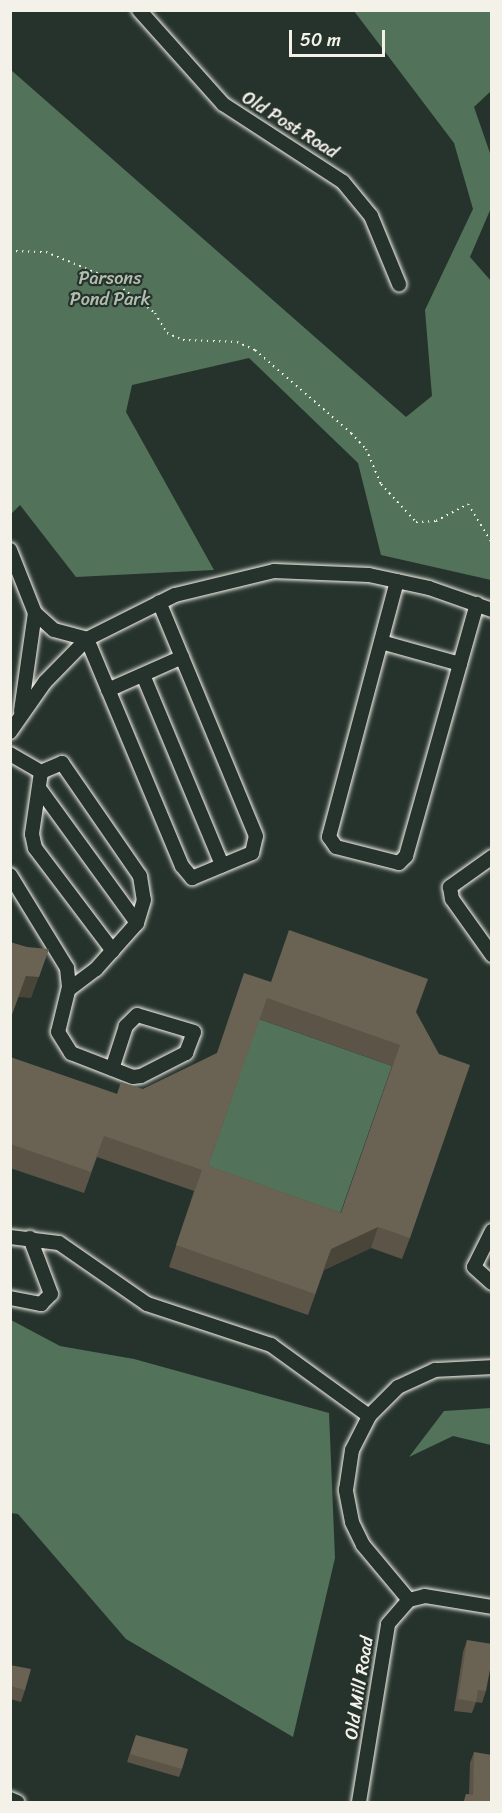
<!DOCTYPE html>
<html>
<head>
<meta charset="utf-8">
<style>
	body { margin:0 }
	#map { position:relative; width:502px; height:1813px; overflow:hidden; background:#26332d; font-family:Sriracha,sans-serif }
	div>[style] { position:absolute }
	.green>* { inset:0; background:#52725a }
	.path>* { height:2px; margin-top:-1px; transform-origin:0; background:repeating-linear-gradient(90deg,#f4f1e8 0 1.5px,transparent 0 6px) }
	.roads { filter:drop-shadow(0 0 2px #f4f1e8) drop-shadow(0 0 2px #f4f1e8) }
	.minor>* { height:14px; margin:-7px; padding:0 7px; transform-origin:7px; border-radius:7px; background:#26332d }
	.wall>* { inset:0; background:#5b5447 }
	.shaded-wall>* { inset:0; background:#4a4539 }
	.building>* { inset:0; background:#6a6252 }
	span { translate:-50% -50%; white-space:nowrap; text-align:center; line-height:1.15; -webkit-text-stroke:4.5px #26332d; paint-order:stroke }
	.street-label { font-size:18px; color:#f4f1e8 }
	.park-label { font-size:18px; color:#b3beaf }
	.frame { position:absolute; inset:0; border:12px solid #f4f1e8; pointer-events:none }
	.scale { position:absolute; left:289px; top:30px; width:96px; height:27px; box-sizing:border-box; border:3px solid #f4f1e8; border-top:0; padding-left:8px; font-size:18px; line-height:21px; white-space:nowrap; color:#f4f1e8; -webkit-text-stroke:4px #26332d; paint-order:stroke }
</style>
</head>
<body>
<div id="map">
	<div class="green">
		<div style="clip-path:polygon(354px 11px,491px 11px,491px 91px,474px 107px,491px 156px,491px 208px,470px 257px,491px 281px,491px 580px,381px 555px,358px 463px,249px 358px,132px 385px,126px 412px,214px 570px,76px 577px,20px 505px,11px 514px,11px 70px,406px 417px,432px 396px,425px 310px,473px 209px,454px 143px)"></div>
		<div style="clip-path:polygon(259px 1019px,392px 1066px,333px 1234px,200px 1187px)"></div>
		<div style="clip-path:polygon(11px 1320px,60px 1346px,134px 1359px,329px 1413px,335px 1558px,293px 1737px,126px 1639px,18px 1514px,11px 1513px)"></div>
		<div style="clip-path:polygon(491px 1408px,491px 1445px,453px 1436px,409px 1457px,444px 1411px)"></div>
	</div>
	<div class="path">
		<div style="left:10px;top:251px;width:36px;rotate:2deg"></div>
		<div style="left:46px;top:252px;width:68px;rotate:22.4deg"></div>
		<div style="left:109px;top:278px;width:58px;rotate:37.3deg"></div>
		<div style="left:155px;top:313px;width:23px;rotate:59deg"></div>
		<div style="left:167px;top:333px;width:17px;rotate:24deg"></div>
		<div style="left:183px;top:340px;width:54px;rotate:2.1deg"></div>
		<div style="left:237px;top:342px;width:20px;rotate:24deg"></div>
		<div style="left:255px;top:350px;width:127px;rotate:40.8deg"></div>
		<div style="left:351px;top:433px;width:22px;rotate:47deg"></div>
		<div style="left:366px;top:449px;width:38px;rotate:67deg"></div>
		<div style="left:381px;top:484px;width:52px;rotate:47.4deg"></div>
		<div style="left:416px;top:522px;width:20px;rotate:-3deg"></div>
		<div style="left:436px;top:521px;width:36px;rotate:-28deg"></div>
		<div style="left:468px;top:504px;width:46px;rotate:58.4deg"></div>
	</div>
	<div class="roads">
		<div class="minor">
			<div style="left:139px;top:10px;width:126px;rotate:48.2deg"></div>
			<div style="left:223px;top:104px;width:143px;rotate:33deg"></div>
			<div style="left:343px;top:182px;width:44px;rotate:50.5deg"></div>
			<div style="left:371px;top:216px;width:74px;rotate:67.6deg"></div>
			<div style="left:10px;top:550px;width:68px;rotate:68.4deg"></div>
			<div style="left:35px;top:613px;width:25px;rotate:42deg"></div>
			<div style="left:54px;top:630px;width:34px;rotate:15deg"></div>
			<div style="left:87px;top:639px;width:98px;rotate:-26.6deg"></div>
			<div style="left:175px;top:595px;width:102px;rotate:-13.6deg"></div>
			<div style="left:274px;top:571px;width:95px;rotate:2.4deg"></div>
			<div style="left:369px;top:575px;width:61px;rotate:12.2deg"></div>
			<div style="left:429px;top:588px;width:67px;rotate:19.2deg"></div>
			<div style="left:397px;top:581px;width:265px;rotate:104.9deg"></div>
			<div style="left:329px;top:837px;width:12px;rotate:55deg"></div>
			<div style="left:336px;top:847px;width:65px;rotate:14.3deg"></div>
			<div style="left:399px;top:863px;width:10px;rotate:-45deg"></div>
			<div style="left:406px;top:856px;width:262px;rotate:-74.3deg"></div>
			<div style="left:87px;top:639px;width:246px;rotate:67.3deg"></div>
			<div style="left:182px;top:866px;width:16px;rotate:50deg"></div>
			<div style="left:192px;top:878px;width:65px;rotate:-22.6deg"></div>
			<div style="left:252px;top:853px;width:17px;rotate:-77deg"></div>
			<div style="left:256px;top:836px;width:253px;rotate:-112.5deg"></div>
			<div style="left:381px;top:642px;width:82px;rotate:15.6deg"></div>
			<div style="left:143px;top:675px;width:206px;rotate:67.4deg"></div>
			<div style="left:108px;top:690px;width:81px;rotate:-24deg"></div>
			<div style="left:21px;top:711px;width:99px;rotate:-81.9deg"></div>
			<div style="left:10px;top:732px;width:61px;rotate:-55deg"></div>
			<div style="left:45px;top:682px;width:60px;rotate:-45.7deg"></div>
			<div style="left:10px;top:754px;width:36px;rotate:30deg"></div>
			<div style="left:41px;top:772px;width:23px;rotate:-23deg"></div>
			<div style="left:62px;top:763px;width:137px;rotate:55.4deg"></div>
			<div style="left:140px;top:876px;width:24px;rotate:81deg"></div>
			<div style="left:144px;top:900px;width:24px;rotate:107deg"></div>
			<div style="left:137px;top:923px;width:62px;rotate:131.7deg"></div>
			<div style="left:96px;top:969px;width:34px;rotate:143deg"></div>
			<div style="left:41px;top:772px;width:63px;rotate:98.3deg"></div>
			<div style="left:32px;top:834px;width:14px;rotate:78deg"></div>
			<div style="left:35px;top:848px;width:129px;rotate:52.9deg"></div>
			<div style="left:39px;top:788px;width:167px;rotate:54deg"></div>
			<div style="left:492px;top:857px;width:52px;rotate:144.5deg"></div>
			<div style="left:450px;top:887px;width:12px;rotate:81deg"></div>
			<div style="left:452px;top:899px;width:69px;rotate:54.5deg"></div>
			<div style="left:10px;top:875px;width:109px;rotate:58.5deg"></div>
			<div style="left:67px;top:968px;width:19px;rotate:84deg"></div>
			<div style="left:69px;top:987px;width:46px;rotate:103.7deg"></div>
			<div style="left:58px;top:1032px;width:25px;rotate:58deg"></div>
			<div style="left:71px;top:1053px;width:66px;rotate:21.2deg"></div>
			<div style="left:133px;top:1077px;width:8px;rotate:-7deg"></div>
			<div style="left:141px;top:1076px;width:51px;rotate:-27.1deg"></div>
			<div style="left:186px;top:1053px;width:22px;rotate:-69deg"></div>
			<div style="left:194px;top:1032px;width:59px;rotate:-163.4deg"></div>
			<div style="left:137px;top:1015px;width:16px;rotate:135deg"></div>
			<div style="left:126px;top:1026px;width:45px;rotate:108deg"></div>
			<div style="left:492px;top:1231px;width:40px;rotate:116.6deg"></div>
			<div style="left:474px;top:1267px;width:24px;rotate:42deg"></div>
			<div style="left:10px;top:1237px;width:49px;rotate:7deg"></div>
			<div style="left:59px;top:1243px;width:107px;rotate:34.7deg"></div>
			<div style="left:147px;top:1304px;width:131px;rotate:18.3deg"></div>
			<div style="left:271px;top:1345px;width:121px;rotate:35.9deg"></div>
			<div style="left:10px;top:1298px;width:32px;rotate:11deg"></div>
			<div style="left:41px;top:1304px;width:14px;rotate:-45deg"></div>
			<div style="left:51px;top:1294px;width:60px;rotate:-110.6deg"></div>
			<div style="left:409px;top:1600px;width:72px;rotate:-129.9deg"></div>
			<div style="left:363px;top:1545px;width:25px;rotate:-116deg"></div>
			<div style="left:352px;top:1522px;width:33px;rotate:-101deg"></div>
			<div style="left:346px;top:1490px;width:40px;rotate:-81.5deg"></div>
			<div style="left:352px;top:1450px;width:38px;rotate:-63deg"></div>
			<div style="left:369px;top:1416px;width:41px;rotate:-45deg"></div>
			<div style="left:398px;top:1387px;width:41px;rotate:-24.7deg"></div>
			<div style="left:435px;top:1370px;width:57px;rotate:-3deg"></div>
			<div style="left:10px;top:1799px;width:8px;rotate:23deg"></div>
			<div style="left:359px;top:1802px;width:180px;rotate:-80.7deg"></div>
			<div style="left:388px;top:1624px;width:32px;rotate:-49deg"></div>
			<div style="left:409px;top:1600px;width:16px;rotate:-14deg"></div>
			<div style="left:425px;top:1596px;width:68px;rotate:9.3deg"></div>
		</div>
	</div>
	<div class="wall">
		<div style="clip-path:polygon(evenodd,270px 982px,416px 1012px,410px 1238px,402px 1259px,371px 1248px,324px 1270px,308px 1315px,169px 1267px,194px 1191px,97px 1157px,84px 1193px,10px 1168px,10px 1057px,117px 1094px,143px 1089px,216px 1054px,270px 982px,259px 1019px,392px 1066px,341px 1213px,208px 1166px,259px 1019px)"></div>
		<div style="clip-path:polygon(467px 1640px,486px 1691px,482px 1703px,476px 1702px,472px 1713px,454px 1711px,463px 1652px)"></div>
		<div style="clip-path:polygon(10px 1665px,25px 1690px,21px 1702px,10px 1699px)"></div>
		<div style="clip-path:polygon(136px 1735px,182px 1769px,179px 1777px,127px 1762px)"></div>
		<div style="clip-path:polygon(474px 1752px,492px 1803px,463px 1803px,466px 1794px,469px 1794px,470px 1763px)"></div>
	</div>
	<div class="shaded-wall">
		<div style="clip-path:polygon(41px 971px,31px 998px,18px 997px,26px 976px)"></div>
		<div style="clip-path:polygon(378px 1227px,371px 1248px,323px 1270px,331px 1249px)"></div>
	</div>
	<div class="building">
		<div style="clip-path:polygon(evenodd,289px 930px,428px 979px,416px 1012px,439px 1054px,470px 1065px,410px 1238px,378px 1227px,331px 1249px,315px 1294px,176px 1245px,202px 1170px,104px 1136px,91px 1172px,10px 1144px,10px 1057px,117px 1094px,121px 1082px,143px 1089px,217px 1053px,244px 973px,271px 982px,289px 930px,267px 998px,400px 1045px,341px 1213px,208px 1166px,267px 998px)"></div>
		<div style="clip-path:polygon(10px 942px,27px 947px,49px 949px,39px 977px,26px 976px,10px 1020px)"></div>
		<div style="clip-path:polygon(467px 1640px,492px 1644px,492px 1659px,486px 1691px,478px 1690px,476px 1702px,458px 1699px)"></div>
		<div style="clip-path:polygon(10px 1665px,31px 1669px,25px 1690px,10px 1686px)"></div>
		<div style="clip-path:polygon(136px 1735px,188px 1749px,182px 1769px,130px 1754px)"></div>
		<div style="clip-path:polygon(474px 1752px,492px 1755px,492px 1803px,464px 1803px,466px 1794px,473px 1795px)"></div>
	</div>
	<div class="street-label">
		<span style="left:290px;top:125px;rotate:32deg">Old Post Road</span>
		<span style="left:359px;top:1688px;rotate:-81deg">Old Mill Road</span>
	</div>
	<div class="park-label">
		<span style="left:110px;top:289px">Parsons<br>Pond Park</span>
	</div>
	<div class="frame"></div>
	<div class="scale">50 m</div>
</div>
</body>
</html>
